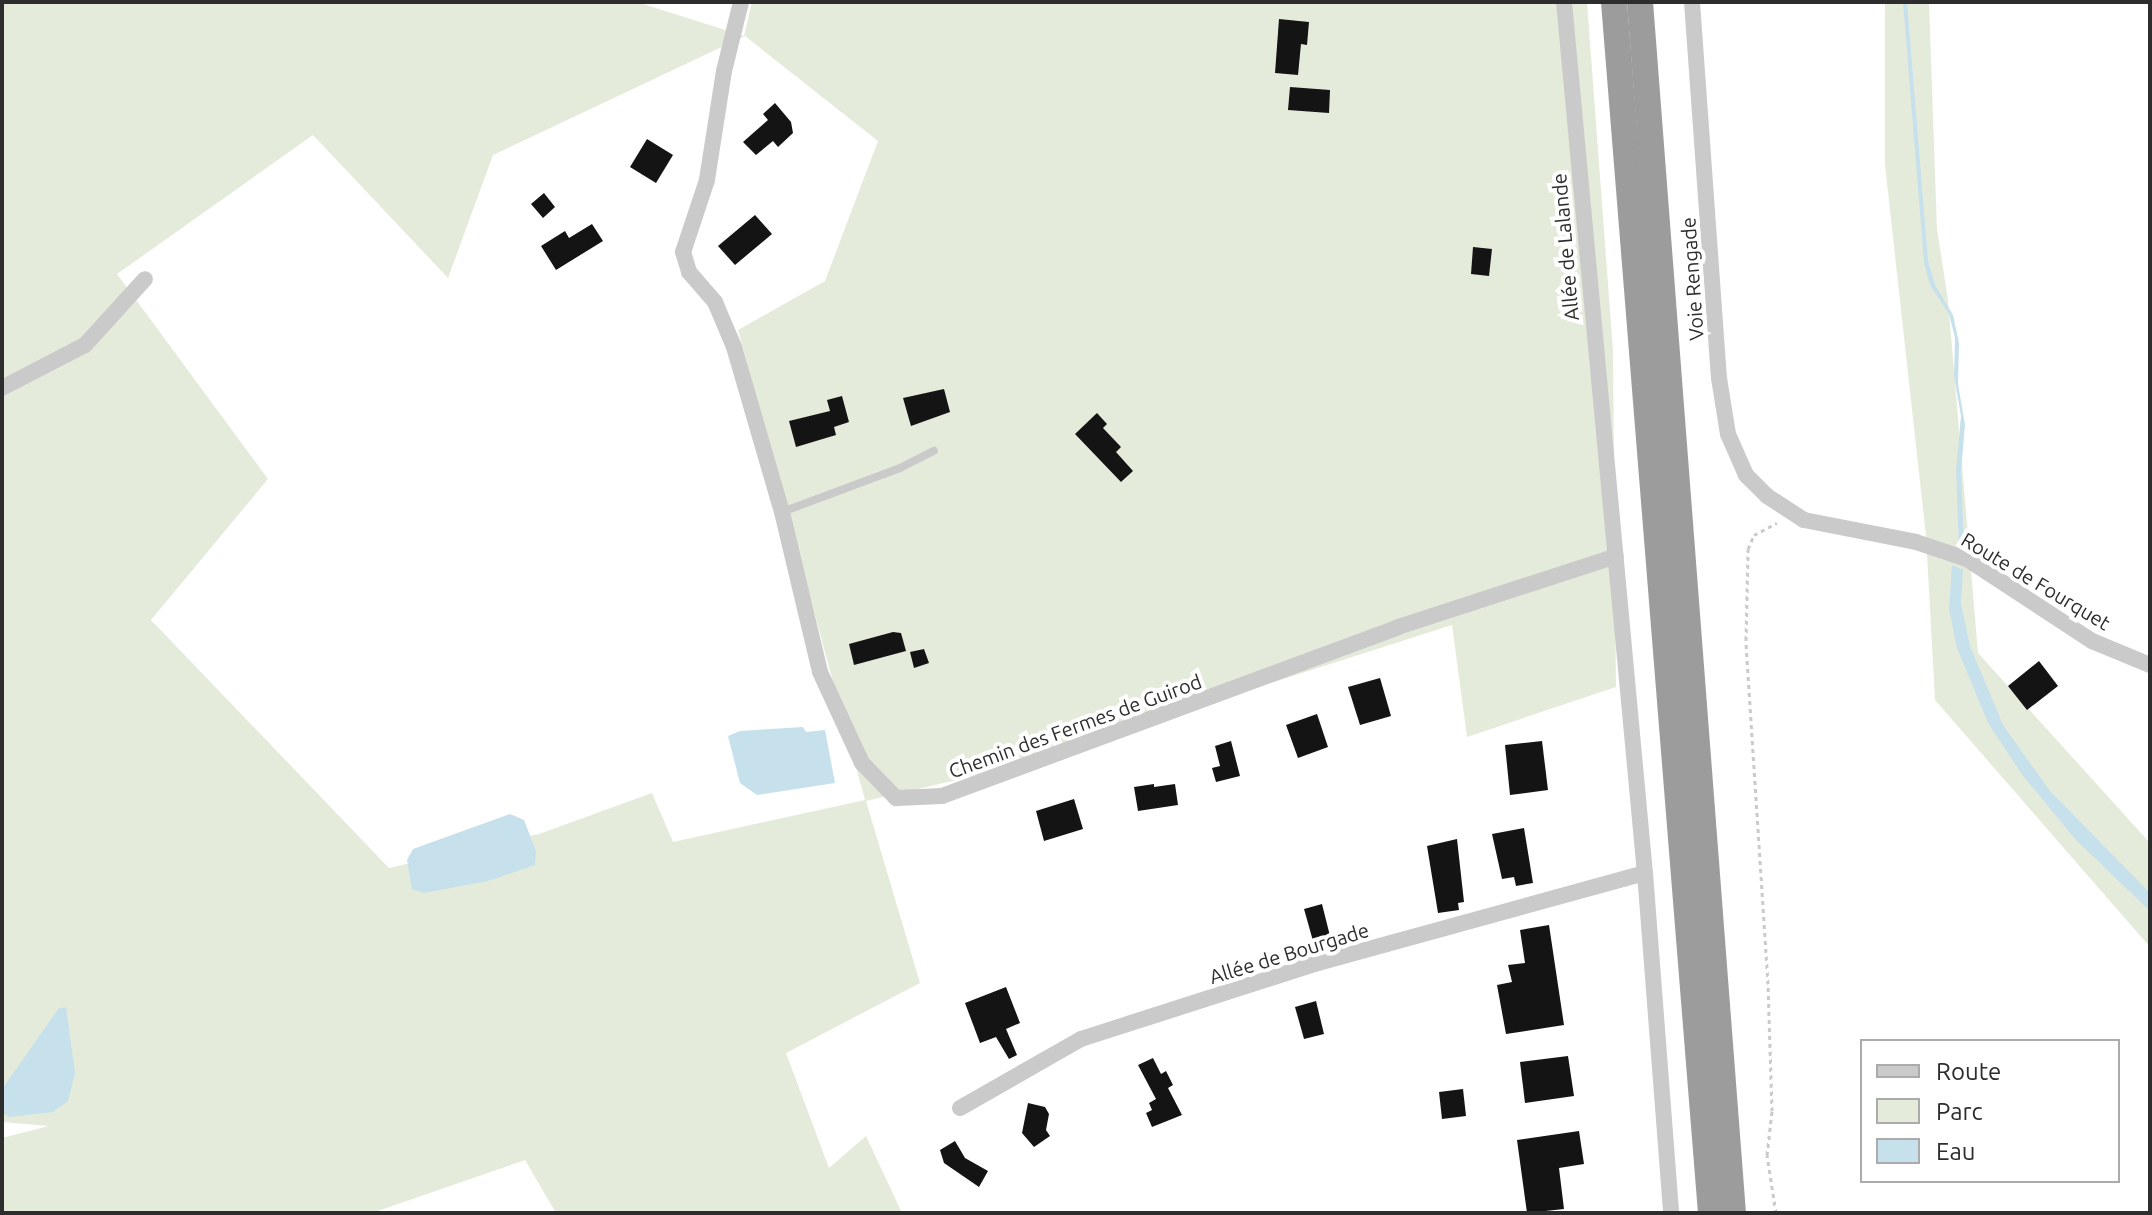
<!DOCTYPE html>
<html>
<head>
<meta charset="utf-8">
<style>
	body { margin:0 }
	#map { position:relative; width:2152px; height:1215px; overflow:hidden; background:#fff; font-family:Ubuntu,sans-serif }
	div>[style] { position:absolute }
	.green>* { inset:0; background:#e5ebdb }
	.water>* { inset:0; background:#c6e0ec }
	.building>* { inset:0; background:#141414 }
	.path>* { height:3px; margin-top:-1.5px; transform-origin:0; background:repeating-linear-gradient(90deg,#cacaca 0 4px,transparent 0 8px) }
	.service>* { height:8px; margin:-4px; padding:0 4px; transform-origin:4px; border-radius:4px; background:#cacaca }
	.minor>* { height:16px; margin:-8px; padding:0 8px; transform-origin:8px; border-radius:8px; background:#cacaca }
	.trunk>* { height:26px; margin:-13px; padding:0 13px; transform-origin:13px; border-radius:13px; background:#9c9c9c }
	span { translate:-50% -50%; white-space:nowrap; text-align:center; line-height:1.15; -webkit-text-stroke:8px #fff; paint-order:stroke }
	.street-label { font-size:20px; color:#2d2d2d }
	.frame { position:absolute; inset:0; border:4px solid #2d2d2d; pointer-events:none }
	.legend { position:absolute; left:1860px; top:1039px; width:260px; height:144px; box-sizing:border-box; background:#fff; border:2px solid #ababab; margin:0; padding:10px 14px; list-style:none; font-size:24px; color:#2d2d2d }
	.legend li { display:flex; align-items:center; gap:16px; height:40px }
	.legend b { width:40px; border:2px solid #ababab }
</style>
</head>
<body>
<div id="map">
	<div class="green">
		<div style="clip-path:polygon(evenodd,2px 2px,637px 2px,744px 36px,752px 2px,1587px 2px,1613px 351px,1616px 687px,1467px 737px,1452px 625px,995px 771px,866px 801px,920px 983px,786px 1053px,829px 1168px,866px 1136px,902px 1213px,556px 1213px,525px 1160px,372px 1213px,2px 1213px,2px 1138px,49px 1126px,2px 1122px,2px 2px,745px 36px,878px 141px,825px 281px,738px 330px,865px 800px,673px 842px,652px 793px,539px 834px,389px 868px,151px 620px,268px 479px,117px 274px,313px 135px,448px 278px,493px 155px,745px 36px)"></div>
		<div style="clip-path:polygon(1885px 2px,1929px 2px,1937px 229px,1948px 300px,1978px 653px,2150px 843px,2150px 947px,1935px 700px,1926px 536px,1885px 165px)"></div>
	</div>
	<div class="water">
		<div style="clip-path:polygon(1903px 2px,1907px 2px,1928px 261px,1935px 285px,1953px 315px,1959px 343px,1958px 384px,1965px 425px,1961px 471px,1964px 550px,1959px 549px,1956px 470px,1961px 416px,1954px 376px,1955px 338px,1949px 314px,1930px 285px,1924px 262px)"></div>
		<div style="clip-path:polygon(1952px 565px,1963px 570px,1961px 604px,1970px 646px,2003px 725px,2050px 791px,2150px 893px,2150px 911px,2076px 840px,2023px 776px,1988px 723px,1957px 648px,1949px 609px)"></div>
		<div style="clip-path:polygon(803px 727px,806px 732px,825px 730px,835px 783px,757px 795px,740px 783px,728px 736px,740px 731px)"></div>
		<div style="clip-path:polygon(510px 814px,524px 820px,536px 851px,535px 865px,488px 881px,424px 893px,412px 889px,407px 860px,413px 849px)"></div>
		<div style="clip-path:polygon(66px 1007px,75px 1073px,68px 1101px,53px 1112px,9px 1117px,2px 1112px,2px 1089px,59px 1008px)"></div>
	</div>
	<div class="building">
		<div style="clip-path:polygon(1279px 19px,1309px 22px,1307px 45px,1301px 44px,1298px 75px,1275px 73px)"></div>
		<div style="clip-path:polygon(1290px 87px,1330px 90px,1329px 113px,1288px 110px)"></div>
		<div style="clip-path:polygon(775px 103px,791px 122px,793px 133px,778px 147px,773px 141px,756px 155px,743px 142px,768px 120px,763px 114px)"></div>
		<div style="clip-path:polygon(647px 139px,673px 155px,656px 183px,630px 167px)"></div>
		<div style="clip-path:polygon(544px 193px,555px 207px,543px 218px,531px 204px)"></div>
		<div style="clip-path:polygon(755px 215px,772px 234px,735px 265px,718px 246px)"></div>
		<div style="clip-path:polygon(592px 224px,603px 241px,556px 270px,541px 246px,565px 231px,569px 238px)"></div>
		<div style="clip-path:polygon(1473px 247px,1492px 249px,1489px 276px,1471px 274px)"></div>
		<div style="clip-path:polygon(944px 389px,950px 412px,911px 426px,903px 398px)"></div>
		<div style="clip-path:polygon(842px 396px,849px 422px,834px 427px,836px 435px,796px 447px,789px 421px,830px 411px,827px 400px)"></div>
		<div style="clip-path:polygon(1097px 413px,1107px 424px,1103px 428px,1121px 447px,1116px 452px,1133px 471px,1121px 482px,1075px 434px)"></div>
		<div style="clip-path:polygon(893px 632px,901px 633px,906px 651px,854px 665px,849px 644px)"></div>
		<div style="clip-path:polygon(924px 649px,929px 663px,914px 668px,910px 652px)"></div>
		<div style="clip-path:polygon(2039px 661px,2058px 686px,2027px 710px,2008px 686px)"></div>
		<div style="clip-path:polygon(1380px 678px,1391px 716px,1360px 725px,1348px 687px)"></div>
		<div style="clip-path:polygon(1317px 714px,1328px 747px,1298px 758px,1286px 725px)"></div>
		<div style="clip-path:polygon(1231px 741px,1240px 776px,1216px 782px,1212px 768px,1220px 766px,1215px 746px)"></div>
		<div style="clip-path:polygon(1542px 741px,1548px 790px,1510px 795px,1505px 745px)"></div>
		<div style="clip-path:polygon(1154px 784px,1154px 787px,1175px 784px,1178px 805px,1138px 811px,1134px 787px)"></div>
		<div style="clip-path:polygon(1074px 799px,1083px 829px,1044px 841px,1036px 811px)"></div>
		<div style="clip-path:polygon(1524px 828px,1533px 883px,1516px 886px,1514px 877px,1502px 879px,1492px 834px)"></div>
		<div style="clip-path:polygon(1457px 839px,1464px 902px,1458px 903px,1459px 910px,1438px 913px,1427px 846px)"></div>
		<div style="clip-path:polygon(1322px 904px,1330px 936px,1313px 941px,1304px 909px)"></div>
		<div style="clip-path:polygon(1549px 925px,1564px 1025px,1506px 1034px,1497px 985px,1512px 982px,1508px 965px,1525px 963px,1520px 930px)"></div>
		<div style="clip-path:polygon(1006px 987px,1020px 1023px,1006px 1029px,1017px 1055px,1009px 1059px,996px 1037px,980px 1043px,965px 1003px)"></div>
		<div style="clip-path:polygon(1316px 1001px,1324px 1034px,1304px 1039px,1295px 1007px)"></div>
		<div style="clip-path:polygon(1568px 1056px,1574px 1096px,1525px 1103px,1520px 1062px)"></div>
		<div style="clip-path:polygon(1153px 1058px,1161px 1074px,1166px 1071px,1173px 1085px,1168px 1088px,1182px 1115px,1152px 1127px,1146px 1113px,1152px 1110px,1149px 1103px,1156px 1099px,1138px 1065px)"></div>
		<div style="clip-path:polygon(1463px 1089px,1466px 1116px,1442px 1119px,1439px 1092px)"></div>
		<div style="clip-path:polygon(1028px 1103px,1045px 1107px,1049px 1114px,1046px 1130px,1050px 1136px,1034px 1147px,1022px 1133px)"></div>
		<div style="clip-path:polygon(1579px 1131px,1584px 1164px,1559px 1168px,1564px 1209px,1527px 1213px,1517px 1140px)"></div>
		<div style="clip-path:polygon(955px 1141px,965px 1158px,988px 1171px,979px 1187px,944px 1163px,940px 1150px)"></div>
	</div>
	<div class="path">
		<div style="left:1776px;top:1213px;width:59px;rotate:-98.8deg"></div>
		<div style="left:1767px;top:1155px;width:44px;rotate:-83.5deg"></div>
		<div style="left:1772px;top:1111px;width:127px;rotate:-91.8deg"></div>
		<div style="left:1768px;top:984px;width:345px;rotate:-93.7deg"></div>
		<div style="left:1746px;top:640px;width:91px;rotate:-88.7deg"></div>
		<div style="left:1748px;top:549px;width:15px;rotate:-67deg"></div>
		<div style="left:1754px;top:535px;width:26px;rotate:-28deg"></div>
	</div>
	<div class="service">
		<div style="left:782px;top:512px;width:126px;rotate:-20.4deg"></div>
		<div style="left:900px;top:468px;width:38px;rotate:-27deg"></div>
	</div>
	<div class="minor">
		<div style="left:741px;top:2px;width:71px;rotate:103.8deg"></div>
		<div style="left:724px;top:71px;width:110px;rotate:98.9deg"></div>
		<div style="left:707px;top:180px;width:76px;rotate:108.4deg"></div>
		<div style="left:683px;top:252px;width:21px;rotate:73deg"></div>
		<div style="left:689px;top:272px;width:40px;rotate:49deg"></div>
		<div style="left:715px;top:302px;width:49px;rotate:67.1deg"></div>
		<div style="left:734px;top:347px;width:172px;rotate:73.8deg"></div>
		<div style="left:782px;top:512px;width:164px;rotate:76.6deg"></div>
		<div style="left:820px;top:672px;width:100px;rotate:65.2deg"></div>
		<div style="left:862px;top:763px;width:49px;rotate:45.8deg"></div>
		<div style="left:896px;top:798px;width:46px;rotate:-2.5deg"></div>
		<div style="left:942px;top:796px;width:486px;rotate:-20.3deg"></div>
		<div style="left:1398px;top:627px;width:229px;rotate:-18deg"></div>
		<div style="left:1564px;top:2px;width:875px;rotate:84.69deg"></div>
		<div style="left:1645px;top:873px;width:341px;rotate:85.6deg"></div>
		<div style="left:1692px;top:2px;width:377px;rotate:85.9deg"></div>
		<div style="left:1719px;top:378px;width:57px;rotate:80.9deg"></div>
		<div style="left:1728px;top:434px;width:45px;rotate:66.3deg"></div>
		<div style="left:1746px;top:475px;width:30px;rotate:45deg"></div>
		<div style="left:1767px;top:496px;width:44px;rotate:33deg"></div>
		<div style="left:1804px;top:520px;width:114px;rotate:11.1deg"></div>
		<div style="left:1916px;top:542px;width:54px;rotate:18.4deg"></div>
		<div style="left:1967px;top:559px;width:149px;rotate:33.3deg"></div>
		<div style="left:2092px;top:641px;width:63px;rotate:22.5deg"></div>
		<div style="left:2px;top:388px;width:93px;rotate:-27.4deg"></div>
		<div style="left:85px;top:345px;width:89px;rotate:-47.7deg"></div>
		<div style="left:960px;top:1108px;width:139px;rotate:-29.7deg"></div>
		<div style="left:1081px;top:1039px;width:249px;rotate:-17.8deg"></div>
		<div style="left:1318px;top:963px;width:339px;rotate:-15.4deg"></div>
	</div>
	<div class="trunk">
		<div style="left:1614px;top:2px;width:1215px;rotate:85.42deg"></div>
		<div style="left:1640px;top:2px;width:1215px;rotate:85.61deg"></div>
	</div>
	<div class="street-label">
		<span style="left:1565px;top:247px;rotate:-95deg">Allée de Lalande</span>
		<span style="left:1692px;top:279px;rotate:-94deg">Voie Rengade</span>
		<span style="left:2036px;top:581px;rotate:31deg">Route de Fourquet</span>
		<span style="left:1075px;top:726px;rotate:-20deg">Chemin des Fermes de Guirod</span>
		<span style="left:1289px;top:953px;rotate:-17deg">Allée de Bourgade</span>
	</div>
	<div class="frame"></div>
	<ul class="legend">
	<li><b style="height:10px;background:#cacaca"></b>Route</li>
	<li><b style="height:22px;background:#e5ebdb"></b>Parc</li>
	<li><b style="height:22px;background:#c6e0ec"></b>Eau</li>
	</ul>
</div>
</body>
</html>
